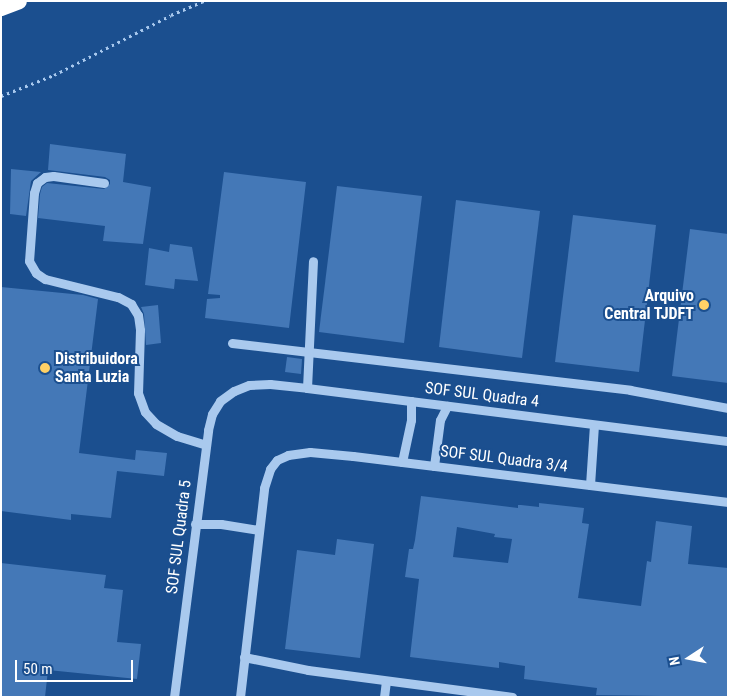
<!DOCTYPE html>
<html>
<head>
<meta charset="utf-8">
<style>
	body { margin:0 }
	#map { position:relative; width:729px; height:698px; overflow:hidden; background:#1b4f8f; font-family:"Roboto Condensed",sans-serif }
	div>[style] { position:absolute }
	.building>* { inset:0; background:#4478b7 }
	.path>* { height:3px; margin-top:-1.5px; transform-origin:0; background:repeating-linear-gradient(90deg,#a9c9ee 0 2.5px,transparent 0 6.5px) }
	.minor>* { height:9px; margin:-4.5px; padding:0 4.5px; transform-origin:4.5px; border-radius:4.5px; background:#a9c9ee }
	.highway>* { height:15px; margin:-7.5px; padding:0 7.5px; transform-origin:7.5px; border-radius:7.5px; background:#fff }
	.dots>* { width:14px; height:14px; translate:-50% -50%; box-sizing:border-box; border:2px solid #1b4f8f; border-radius:50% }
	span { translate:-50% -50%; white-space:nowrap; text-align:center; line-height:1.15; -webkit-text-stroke:4px #1b4f8f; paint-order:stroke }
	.poi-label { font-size:16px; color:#fff; font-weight:700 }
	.right { translate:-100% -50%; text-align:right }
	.left { translate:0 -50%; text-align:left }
	.street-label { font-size:16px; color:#fff }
	.frame { position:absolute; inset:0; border:2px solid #fff; pointer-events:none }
	.north { position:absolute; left:664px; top:633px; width:50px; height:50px; -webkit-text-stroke:4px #1b4f8f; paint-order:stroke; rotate:259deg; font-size:14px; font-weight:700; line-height:20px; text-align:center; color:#fff }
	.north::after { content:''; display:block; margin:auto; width:18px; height:22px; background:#fff; clip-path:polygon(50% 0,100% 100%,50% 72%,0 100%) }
	.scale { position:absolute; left:15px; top:660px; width:118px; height:22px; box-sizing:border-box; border:2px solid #fff; border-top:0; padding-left:6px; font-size:15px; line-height:18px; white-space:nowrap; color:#fff; -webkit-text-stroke:4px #1b4f8f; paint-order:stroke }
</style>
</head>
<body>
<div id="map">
	<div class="building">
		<div style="clip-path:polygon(50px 144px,126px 154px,123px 182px,151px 187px,143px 244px,103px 241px,105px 226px,38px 218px,40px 194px,42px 187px,47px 183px,104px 189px,110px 184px,110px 180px,105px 177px,48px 170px)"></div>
		<div style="clip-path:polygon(11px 169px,41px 172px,31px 181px,26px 216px,10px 214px)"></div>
		<div style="clip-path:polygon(224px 172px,306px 182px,289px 328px,205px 318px,207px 299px,220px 298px,220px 295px,208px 294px)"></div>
		<div style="clip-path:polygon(337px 186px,422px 196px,404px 343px,319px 332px)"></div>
		<div style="clip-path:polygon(456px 200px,540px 211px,522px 358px,439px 347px)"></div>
		<div style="clip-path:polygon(573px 215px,656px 225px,639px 372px,555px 362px)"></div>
		<div style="clip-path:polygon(690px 229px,728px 234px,728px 383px,672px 376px)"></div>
		<div style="clip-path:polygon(170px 244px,192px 247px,198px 281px,175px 279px,174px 289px,145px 285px,149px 248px,169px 252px)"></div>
		<div style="clip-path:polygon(1px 287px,83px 295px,98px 299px,79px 453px,135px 460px,136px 450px,167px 453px,164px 476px,117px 471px,111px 518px,71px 514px,71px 520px,1px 511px)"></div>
		<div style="clip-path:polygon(158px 305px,161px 343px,146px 345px,144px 314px,141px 307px)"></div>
		<div style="clip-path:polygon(287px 357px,302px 359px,301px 374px,285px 372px)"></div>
		<div style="clip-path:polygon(evenodd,421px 496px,518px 508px,518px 505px,521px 505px,539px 507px,539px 503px,584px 508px,582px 523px,589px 524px,578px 598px,641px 606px,647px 561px,651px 562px,656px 521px,692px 526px,688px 564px,728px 568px,728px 697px,596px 695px,597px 688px,524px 679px,525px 666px,499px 662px,499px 668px,410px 657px,419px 579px,405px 577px,409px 549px,413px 549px,415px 540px,421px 496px,457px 527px,495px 534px,494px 537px,512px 539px,508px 563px,453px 557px,457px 527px)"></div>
		<div style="clip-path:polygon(337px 539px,374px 544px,360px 658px,285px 649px,297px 550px,335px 555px)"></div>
		<div style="clip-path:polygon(1px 563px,106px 575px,104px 588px,123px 590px,117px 642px,141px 644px,137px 679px,48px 670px,45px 697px,1px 697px)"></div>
	</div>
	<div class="path">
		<div style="left:1px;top:96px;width:57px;rotate:-21.6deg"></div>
		<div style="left:54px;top:75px;width:131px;rotate:-27.1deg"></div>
		<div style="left:171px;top:15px;width:36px;rotate:-23deg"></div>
	</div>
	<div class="minor">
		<div style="left:104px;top:183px;width:51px;rotate:-172.2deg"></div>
		<div style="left:53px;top:176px;width:8px;rotate:173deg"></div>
		<div style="left:45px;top:177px;width:10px;rotate:143deg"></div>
		<div style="left:37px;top:183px;width:10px;rotate:107deg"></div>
		<div style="left:34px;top:193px;width:68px;rotate:94.2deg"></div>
		<div style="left:29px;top:261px;width:14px;rotate:60deg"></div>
		<div style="left:36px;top:273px;width:11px;rotate:34deg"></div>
		<div style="left:45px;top:279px;width:75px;rotate:13.9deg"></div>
		<div style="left:118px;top:297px;width:15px;rotate:28deg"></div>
		<div style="left:131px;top:304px;width:13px;rotate:58deg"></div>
		<div style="left:138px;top:315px;width:15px;rotate:82deg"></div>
		<div style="left:140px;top:330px;width:63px;rotate:91.8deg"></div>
		<div style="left:138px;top:393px;width:20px;rotate:70deg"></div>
		<div style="left:145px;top:412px;width:16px;rotate:47deg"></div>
		<div style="left:156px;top:424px;width:24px;rotate:30deg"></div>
		<div style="left:177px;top:436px;width:30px;rotate:17deg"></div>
		<div style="left:232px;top:343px;width:401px;rotate:6.7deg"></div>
		<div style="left:630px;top:390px;width:100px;rotate:10.4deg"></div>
		<div style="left:307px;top:388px;width:127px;rotate:-87.3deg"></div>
		<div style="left:402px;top:462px;width:43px;rotate:-77.9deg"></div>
		<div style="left:411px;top:420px;width:19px;rotate:-90deg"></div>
		<div style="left:434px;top:466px;width:46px;rotate:-82.6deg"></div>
		<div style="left:440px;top:420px;width:16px;rotate:-63deg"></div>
		<div style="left:590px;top:485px;width:60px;rotate:-86.2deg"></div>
		<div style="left:195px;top:524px;width:26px"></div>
		<div style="left:221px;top:524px;width:38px;rotate:9deg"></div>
		<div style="left:244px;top:657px;width:65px;rotate:11.5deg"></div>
		<div style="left:308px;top:670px;width:206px;rotate:7.5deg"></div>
		<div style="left:174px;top:697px;width:269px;rotate:-82.7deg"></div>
		<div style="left:208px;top:430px;width:16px;rotate:-76deg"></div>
		<div style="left:212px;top:414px;width:15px;rotate:-58deg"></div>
		<div style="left:220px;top:401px;width:17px;rotate:-36deg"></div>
		<div style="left:234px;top:391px;width:16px;rotate:-22deg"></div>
		<div style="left:249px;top:385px;width:21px;rotate:-3deg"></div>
		<div style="left:270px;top:384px;width:37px;rotate:6deg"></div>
		<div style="left:307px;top:388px;width:424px;rotate:7.2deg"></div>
		<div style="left:240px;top:697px;width:210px;rotate:-83.4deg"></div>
		<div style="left:264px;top:488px;width:20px;rotate:-72deg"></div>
		<div style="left:270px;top:469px;width:11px;rotate:-52deg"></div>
		<div style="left:277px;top:460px;width:12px;rotate:-24deg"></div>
		<div style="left:288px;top:455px;width:22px;rotate:-8deg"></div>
		<div style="left:310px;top:452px;width:43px;rotate:5.3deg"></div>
		<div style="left:353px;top:456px;width:378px;rotate:7deg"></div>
		<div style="left:384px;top:697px;width:16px;rotate:-83deg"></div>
	</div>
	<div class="highway">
		<div style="left:1px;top:8px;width:19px;rotate:-21deg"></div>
	</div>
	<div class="dots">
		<div style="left:704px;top:305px;background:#ffd166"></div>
		<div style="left:45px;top:368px;background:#ffd166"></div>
	</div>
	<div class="poi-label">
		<span class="right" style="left:694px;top:305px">Arquivo<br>Central TJDFT</span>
		<span class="left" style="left:55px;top:368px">Distribuidora<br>Santa Luzia</span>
	</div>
	<div class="street-label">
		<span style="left:482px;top:395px;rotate:7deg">SOF SUL Quadra 4</span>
		<span style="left:504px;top:459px;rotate:7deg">SOF SUL Quadra 3/4</span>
		<span style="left:179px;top:537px;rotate:-83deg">SOF SUL Quadra 5</span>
	</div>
	<div class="frame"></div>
	<div class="north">N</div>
	<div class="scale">50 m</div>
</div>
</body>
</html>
